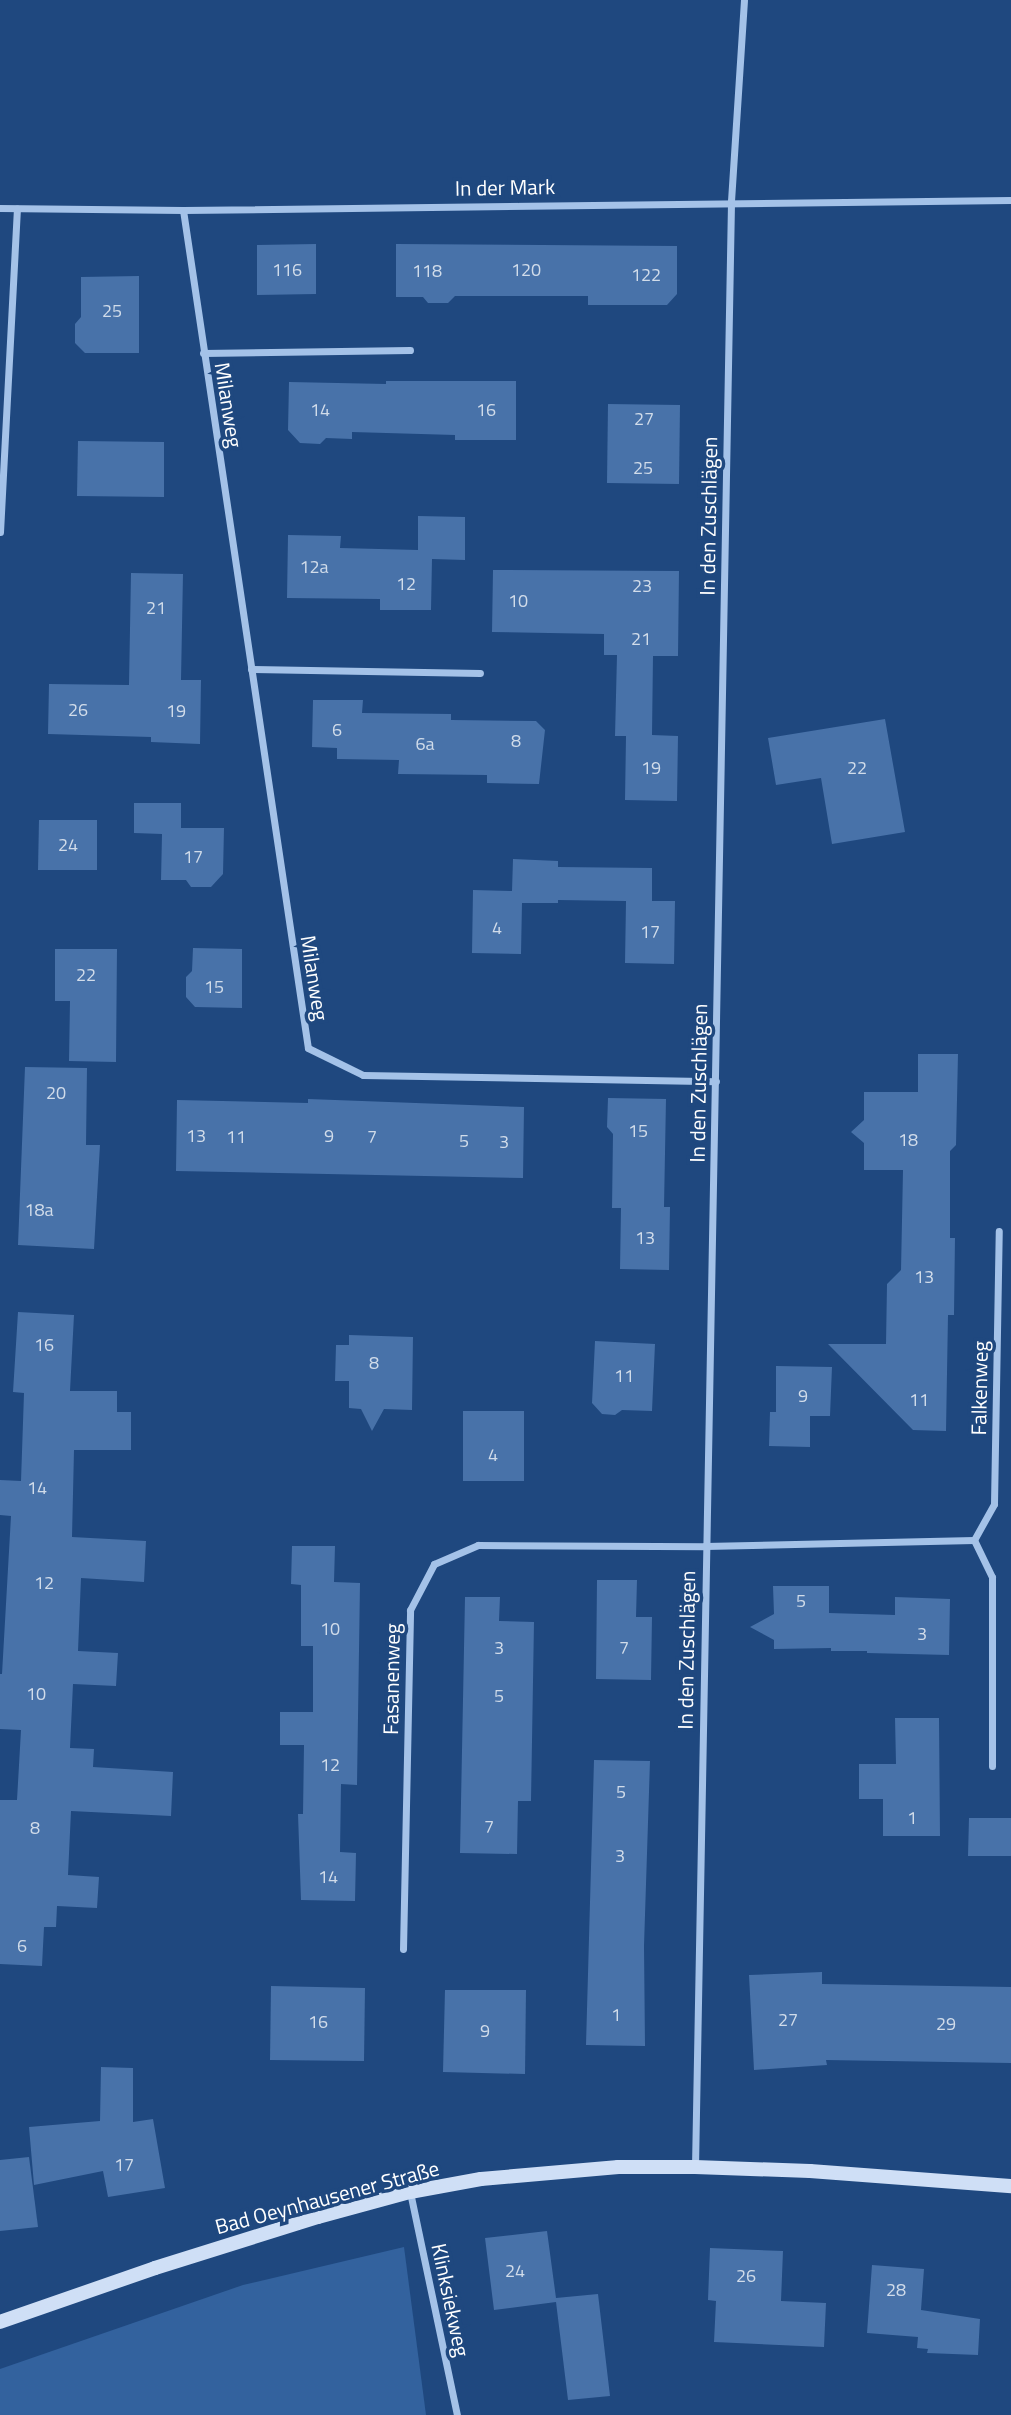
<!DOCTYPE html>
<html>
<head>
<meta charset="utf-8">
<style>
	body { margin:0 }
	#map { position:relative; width:1011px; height:2415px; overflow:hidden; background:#1f487f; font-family:"Titillium Web",sans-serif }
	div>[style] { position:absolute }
	.green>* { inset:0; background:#33629e }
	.building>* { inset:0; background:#4872a9 }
	.street>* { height:7px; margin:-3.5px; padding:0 3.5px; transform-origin:3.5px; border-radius:3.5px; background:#a4c2e8 }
	.secondary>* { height:14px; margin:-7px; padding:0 7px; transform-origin:7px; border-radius:7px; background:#cfdff6 }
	span { translate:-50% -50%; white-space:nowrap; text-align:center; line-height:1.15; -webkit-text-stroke:7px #1f487f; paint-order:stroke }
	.number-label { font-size:18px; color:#d1dcea }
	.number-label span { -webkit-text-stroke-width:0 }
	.street-label { font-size:21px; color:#fff }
</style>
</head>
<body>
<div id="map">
	<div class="green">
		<div style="clip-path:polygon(404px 2247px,426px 2415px,0 2415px,0 2369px,243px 2285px)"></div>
	</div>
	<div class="building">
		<div style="clip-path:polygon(316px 244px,316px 294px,257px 295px,257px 245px)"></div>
		<div style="clip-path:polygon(396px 244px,677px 246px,677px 294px,667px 305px,588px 305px,588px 296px,455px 296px,448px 303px,428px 303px,423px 297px,396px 297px)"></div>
		<div style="clip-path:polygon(139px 276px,139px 353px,85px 353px,75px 343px,75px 324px,81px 317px,81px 277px)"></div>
		<div style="clip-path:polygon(386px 381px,516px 381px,516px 440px,455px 440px,455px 435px,352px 432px,352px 439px,326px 438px,320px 444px,300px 443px,288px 430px,289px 382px,386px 384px)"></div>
		<div style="clip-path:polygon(608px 404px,680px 405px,679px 484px,607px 483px)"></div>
		<div style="clip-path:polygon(78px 441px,164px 442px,164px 497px,77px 496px)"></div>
		<div style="clip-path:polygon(418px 516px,465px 517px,465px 560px,432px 559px,431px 610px,380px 610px,380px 599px,287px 598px,288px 535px,341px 536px,340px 548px,418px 550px)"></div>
		<div style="clip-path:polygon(493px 570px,679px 571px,678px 656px,653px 656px,652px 735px,678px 736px,677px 801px,625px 800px,626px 736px,615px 736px,617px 655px,604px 655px,604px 634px,492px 632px)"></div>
		<div style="clip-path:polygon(131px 573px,183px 574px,181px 680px,201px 680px,200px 744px,151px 742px,151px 737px,48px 734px,49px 684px,129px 685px)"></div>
		<div style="clip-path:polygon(313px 700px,363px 700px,362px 713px,451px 714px,451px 720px,536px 721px,545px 730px,539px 784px,487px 783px,487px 775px,398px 774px,399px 760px,337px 759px,337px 748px,312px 747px)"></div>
		<div style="clip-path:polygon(885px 719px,905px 832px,832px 844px,821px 778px,776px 785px,768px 738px)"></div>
		<div style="clip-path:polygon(134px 803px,181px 803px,181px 828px,224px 828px,223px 874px,211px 887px,191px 887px,186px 880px,161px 880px,162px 834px,134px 833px)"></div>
		<div style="clip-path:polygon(39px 820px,97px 820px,97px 870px,38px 870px)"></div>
		<div style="clip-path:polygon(513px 859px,558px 861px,558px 867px,652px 868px,652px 901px,675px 901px,674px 964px,625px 963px,626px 901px,558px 900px,558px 903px,522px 903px,521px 954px,472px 953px,473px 890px,512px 891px)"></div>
		<div style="clip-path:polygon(193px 948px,242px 949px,242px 1008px,195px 1007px,186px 997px,186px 977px,192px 971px)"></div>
		<div style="clip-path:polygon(55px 949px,117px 949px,116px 1062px,69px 1061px,70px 1001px,55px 1001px)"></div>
		<div style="clip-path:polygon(918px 1054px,958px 1054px,956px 1145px,950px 1151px,950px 1238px,955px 1238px,954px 1315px,948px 1315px,946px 1431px,913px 1430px,828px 1344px,886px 1344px,887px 1284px,901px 1270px,903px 1170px,864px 1170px,864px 1143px,851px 1132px,864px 1120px,864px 1092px,918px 1092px)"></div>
		<div style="clip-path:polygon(25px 1067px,87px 1068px,86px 1145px,100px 1145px,94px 1249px,18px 1245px)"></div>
		<div style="clip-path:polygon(608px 1098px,666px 1099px,664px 1207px,670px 1207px,669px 1270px,620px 1269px,621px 1208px,612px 1208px,613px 1134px,607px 1127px)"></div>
		<div style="clip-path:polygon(308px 1099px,524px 1107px,523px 1178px,176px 1171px,177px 1100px,308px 1103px)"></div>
		<div style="clip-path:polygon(18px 1312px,74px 1315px,70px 1391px,117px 1391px,117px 1412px,131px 1412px,131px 1450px,74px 1450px,72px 1537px,146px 1541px,144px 1582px,81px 1578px,78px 1651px,118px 1653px,116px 1686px,73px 1684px,70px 1748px,94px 1749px,93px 1767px,173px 1772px,171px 1816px,71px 1811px,68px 1875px,99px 1877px,97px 1908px,57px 1906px,56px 1927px,44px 1927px,42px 1966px,0 1964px,0 1800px,17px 1800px,21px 1730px,0 1729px,0 1674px,2px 1674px,11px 1516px,0 1515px,0 1480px,21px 1481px,24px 1393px,13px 1392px)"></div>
		<div style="clip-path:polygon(349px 1335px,413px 1337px,412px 1410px,384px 1409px,372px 1431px,361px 1409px,349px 1408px,349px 1381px,335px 1381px,336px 1345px,349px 1345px)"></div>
		<div style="clip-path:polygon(595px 1341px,655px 1344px,652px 1411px,622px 1410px,615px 1415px,602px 1414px,592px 1403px)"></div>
		<div style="clip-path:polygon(776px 1366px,832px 1367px,830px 1416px,810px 1416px,810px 1447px,769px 1446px,770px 1412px,776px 1412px)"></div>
		<div style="clip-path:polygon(463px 1411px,524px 1411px,524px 1481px,463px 1481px)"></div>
		<div style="clip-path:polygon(292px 1546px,335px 1546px,334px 1582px,360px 1583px,357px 1785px,341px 1784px,340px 1852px,356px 1853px,355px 1901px,301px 1900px,298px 1814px,303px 1814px,304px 1745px,280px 1745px,280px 1712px,313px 1712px,313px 1646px,301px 1646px,301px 1585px,291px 1584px)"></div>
		<div style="clip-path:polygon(597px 1580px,637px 1580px,636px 1617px,652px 1617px,651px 1680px,596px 1679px)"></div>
		<div style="clip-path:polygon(773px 1586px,829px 1586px,829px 1613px,895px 1615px,895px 1597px,950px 1599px,949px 1655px,867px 1653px,867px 1651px,831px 1651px,831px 1648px,774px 1649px,774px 1640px,750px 1627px,774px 1614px)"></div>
		<div style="clip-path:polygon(465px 1597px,500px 1597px,499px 1621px,534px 1622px,531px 1801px,518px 1801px,517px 1854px,460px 1853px)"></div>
		<div style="clip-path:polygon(895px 1718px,939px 1718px,940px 1836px,883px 1836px,883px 1799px,859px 1799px,859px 1764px,896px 1764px)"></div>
		<div style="clip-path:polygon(594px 1760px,650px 1761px,644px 1946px,645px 2046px,586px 2045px)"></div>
		<div style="clip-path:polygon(969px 1818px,1011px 1818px,1011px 1856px,968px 1856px)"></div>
		<div style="clip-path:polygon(822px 1972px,822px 1984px,1011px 1987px,1011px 2063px,826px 2060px,827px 2065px,754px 2070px,749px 1975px)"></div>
		<div style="clip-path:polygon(271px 1986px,365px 1988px,364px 2061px,270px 2060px)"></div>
		<div style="clip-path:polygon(445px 1990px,526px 1990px,525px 2074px,443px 2072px)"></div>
		<div style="clip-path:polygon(101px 2067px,133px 2068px,133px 2122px,153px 2119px,165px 2188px,108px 2197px,103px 2171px,34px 2185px,29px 2127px,100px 2121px)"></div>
		<div style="clip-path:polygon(29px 2157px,38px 2227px,0 2231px,0 2160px)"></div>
		<div style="clip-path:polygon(547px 2231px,556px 2298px,598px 2294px,610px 2396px,568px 2400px,556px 2302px,494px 2310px,485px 2238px)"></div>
		<div style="clip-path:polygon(710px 2248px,783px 2251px,781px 2301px,826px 2303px,824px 2347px,714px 2342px,716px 2301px,708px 2300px)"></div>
		<div style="clip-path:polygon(872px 2265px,924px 2269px,921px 2310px,980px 2319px,978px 2355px,927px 2353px,928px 2349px,917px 2348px,918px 2337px,867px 2333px)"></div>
	</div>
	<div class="street">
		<div style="left:0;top:208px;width:183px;rotate:0.6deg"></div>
		<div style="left:183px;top:210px;width:828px;rotate:-0.69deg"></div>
		<div style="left:183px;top:210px;width:847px;rotate:81.52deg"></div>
		<div style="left:308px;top:1048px;width:61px;rotate:26.1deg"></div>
		<div style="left:363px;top:1075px;width:353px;rotate:1deg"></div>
		<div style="left:203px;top:353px;width:207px;rotate:-0.8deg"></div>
		<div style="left:0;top:532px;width:324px;rotate:-87deg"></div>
		<div style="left:251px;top:669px;width:229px;rotate:1deg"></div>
		<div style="left:992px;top:1766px;width:189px;rotate:-90deg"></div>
		<div style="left:992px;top:1577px;width:41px;rotate:-115.9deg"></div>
		<div style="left:974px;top:1540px;width:41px;rotate:-60.9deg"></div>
		<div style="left:994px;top:1504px;width:273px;rotate:-89deg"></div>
		<div style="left:403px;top:1949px;width:339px;rotate:-88.8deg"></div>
		<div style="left:410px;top:1610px;width:52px;rotate:-62.4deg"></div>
		<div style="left:434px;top:1564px;width:48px;rotate:-23.4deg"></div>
		<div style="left:478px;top:1545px;width:227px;rotate:0.3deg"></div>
		<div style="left:705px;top:1546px;width:269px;rotate:-1.3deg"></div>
		<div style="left:695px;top:2167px;width:1966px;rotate:-88.95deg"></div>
		<div style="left:731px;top:201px;width:201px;rotate:-86.3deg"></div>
		<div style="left:410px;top:2192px;width:228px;rotate:78.1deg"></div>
	</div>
	<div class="secondary">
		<div style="left:0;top:2322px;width:164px;rotate:-19.2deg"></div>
		<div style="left:155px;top:2268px;width:171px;rotate:-17.4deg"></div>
		<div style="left:318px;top:2217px;width:95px;rotate:-15.2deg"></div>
		<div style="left:410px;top:2192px;width:72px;rotate:-10.4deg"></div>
		<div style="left:481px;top:2179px;width:138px;rotate:-5deg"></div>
		<div style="left:618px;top:2167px;width:77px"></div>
		<div style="left:695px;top:2167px;width:115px;rotate:2deg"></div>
		<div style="left:810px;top:2171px;width:202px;rotate:4.3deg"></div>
	</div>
	<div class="number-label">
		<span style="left:287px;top:270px">116</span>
		<span style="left:526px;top:270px">120</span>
		<span style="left:427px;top:271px">118</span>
		<span style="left:646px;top:275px">122</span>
		<span style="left:112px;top:311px">25</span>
		<span style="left:320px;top:410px">14</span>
		<span style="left:486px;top:410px">16</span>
		<span style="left:644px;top:419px">27</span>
		<span style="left:643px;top:468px">25</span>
		<span style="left:314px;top:567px">12a</span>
		<span style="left:406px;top:584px">12</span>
		<span style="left:642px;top:586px">23</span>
		<span style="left:518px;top:601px">10</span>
		<span style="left:156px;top:608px">21</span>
		<span style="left:641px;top:639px">21</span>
		<span style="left:78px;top:710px">26</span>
		<span style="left:176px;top:711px">19</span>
		<span style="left:337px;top:730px">6</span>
		<span style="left:516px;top:741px">8</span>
		<span style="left:425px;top:744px">6a</span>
		<span style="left:651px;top:768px">19</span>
		<span style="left:857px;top:768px">22</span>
		<span style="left:68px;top:845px">24</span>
		<span style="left:193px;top:857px">17</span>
		<span style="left:497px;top:928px">4</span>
		<span style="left:650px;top:932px">17</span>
		<span style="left:86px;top:975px">22</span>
		<span style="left:214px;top:987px">15</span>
		<span style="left:56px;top:1093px">20</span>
		<span style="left:638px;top:1131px">15</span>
		<span style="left:196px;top:1136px">13</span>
		<span style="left:329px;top:1136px">9</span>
		<span style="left:236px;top:1137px">11</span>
		<span style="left:372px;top:1137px">7</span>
		<span style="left:908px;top:1140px">18</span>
		<span style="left:464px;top:1141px">5</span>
		<span style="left:504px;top:1142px">3</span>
		<span style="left:39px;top:1210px">18a</span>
		<span style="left:645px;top:1238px">13</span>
		<span style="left:924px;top:1277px">13</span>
		<span style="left:44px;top:1345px">16</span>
		<span style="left:374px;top:1363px">8</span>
		<span style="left:624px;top:1376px">11</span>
		<span style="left:803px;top:1396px">9</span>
		<span style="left:919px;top:1400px">11</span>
		<span style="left:493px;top:1455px">4</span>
		<span style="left:37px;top:1488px">14</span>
		<span style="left:44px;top:1583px">12</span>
		<span style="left:801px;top:1601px">5</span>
		<span style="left:330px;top:1629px">10</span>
		<span style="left:922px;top:1634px">3</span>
		<span style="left:499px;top:1648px">3</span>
		<span style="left:624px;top:1648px">7</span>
		<span style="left:36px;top:1694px">10</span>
		<span style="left:499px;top:1696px">5</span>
		<span style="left:330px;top:1765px">12</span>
		<span style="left:621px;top:1792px">5</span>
		<span style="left:912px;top:1818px">1</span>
		<span style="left:489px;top:1827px">7</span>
		<span style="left:35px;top:1828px">8</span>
		<span style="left:620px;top:1856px">3</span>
		<span style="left:328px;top:1877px">14</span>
		<span style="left:22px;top:1946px">6</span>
		<span style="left:616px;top:2015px">1</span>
		<span style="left:788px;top:2020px">27</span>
		<span style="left:318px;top:2022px">16</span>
		<span style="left:946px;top:2024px">29</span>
		<span style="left:485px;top:2031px">9</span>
		<span style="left:124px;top:2165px">17</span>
		<span style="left:515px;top:2271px">24</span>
		<span style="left:746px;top:2276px">26</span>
		<span style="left:896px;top:2290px">28</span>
	</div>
	<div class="street-label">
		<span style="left:505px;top:187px;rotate:-1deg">In der Mark</span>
		<span style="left:229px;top:405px;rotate:81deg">Milanweg</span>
		<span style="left:708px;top:516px;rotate:-89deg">In den Zuschlägen</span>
		<span style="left:315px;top:978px;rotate:81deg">Milanweg</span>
		<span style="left:698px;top:1083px;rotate:-89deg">In den Zuschlägen</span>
		<span style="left:979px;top:1388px;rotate:-89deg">Falkenweg</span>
		<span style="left:686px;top:1650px;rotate:-89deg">In den Zuschlägen</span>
		<span style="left:391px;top:1679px;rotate:-89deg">Fasanenweg</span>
		<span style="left:327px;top:2197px;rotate:-15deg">Bad Oeynhausener Straße</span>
		<span style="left:451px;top:2300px;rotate:78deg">Klinksiekweg</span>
	</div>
</div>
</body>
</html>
